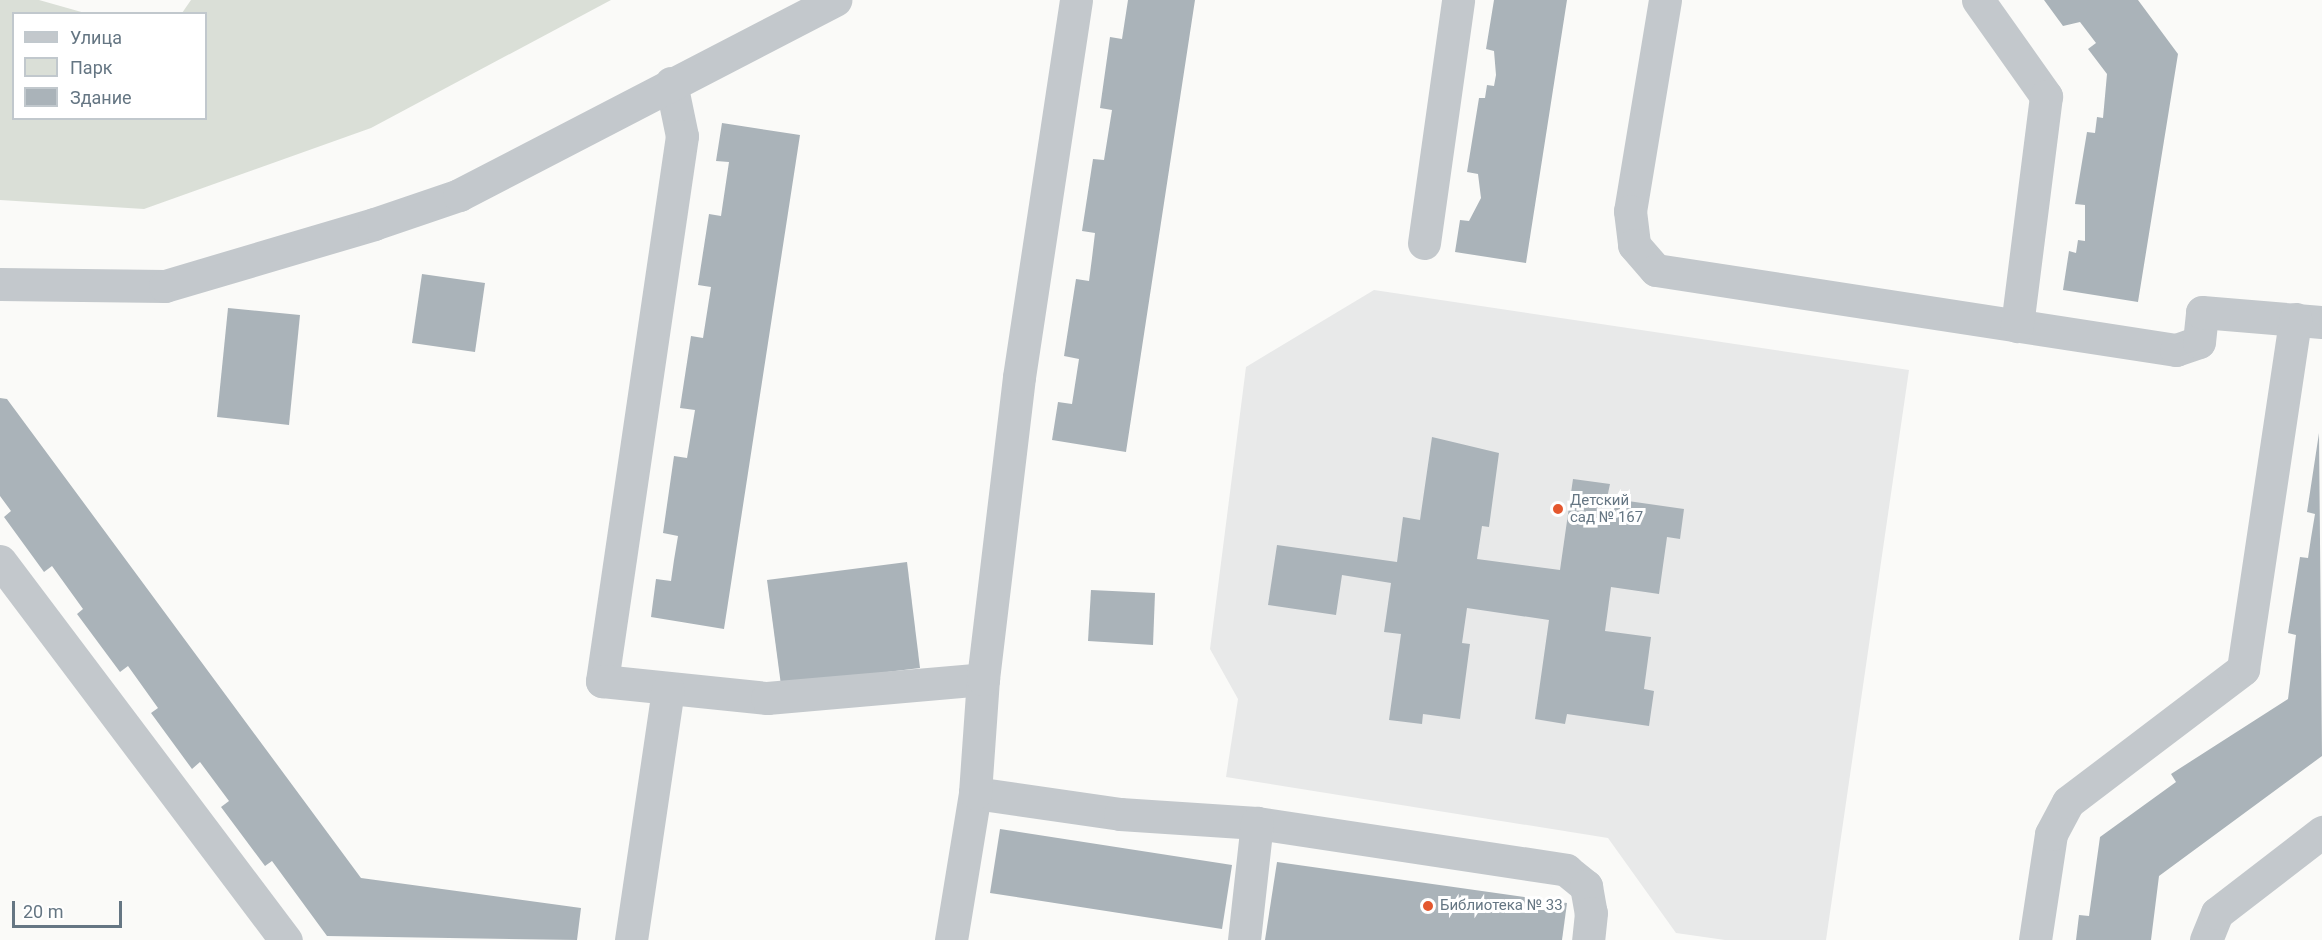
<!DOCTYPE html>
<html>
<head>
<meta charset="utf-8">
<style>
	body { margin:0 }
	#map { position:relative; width:2322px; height:940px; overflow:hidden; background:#fafaf8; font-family:Roboto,sans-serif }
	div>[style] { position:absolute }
	.built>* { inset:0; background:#e8e9e9 }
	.green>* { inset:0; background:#dadfd7 }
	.building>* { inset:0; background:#aab3b9 }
	.minor>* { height:33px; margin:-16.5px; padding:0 16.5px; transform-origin:16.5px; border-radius:16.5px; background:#c3c8cc }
	.dots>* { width:16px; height:16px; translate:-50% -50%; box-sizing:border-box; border:3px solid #fff; border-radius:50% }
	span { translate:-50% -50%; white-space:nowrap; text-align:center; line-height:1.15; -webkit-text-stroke:6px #fff; paint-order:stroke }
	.poi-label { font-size:15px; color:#657683 }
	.left { translate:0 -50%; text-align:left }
	.legend { position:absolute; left:12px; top:12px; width:195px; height:108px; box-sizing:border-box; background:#fff; border:2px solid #c1c8cd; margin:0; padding:8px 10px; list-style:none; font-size:18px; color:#657683 }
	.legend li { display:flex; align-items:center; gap:12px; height:30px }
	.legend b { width:30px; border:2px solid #c1c8cd }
	.scale { position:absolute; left:12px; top:901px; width:110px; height:27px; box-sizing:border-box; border:3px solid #657683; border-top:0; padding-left:8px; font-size:18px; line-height:21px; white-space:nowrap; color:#657683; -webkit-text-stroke:4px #fff; paint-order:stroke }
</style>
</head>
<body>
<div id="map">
	<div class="built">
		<div style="clip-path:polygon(1374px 290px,1909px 370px,1826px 940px,1725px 940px,1676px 933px,1608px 838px,1226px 777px,1238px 699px,1210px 649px,1246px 367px)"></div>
	</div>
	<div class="green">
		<div style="clip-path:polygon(0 0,39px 0,85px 13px,14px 14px,14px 118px,206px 118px,206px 14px,182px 13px,191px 0,611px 0,371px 128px,144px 209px,0 200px)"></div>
	</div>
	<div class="building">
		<div style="clip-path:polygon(1128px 0,1195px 0,1126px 452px,1052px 440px,1058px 402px,1072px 404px,1079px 359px,1064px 356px,1076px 279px,1089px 281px,1092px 258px,1095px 233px,1082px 231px,1093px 159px,1104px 160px,1112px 110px,1100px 108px,1110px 37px,1122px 39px)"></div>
		<div style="clip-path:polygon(1494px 0,1567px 0,1526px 263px,1455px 252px,1460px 220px,1469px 221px,1481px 198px,1478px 174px,1467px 172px,1479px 98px,1485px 98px,1487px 85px,1494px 86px,1496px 75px,1494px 51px,1486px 49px)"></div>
		<div style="clip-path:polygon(2044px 0,2138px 0,2178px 54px,2138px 302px,2063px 290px,2069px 251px,2076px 253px,2078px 240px,2085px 241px,2085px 205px,2075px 204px,2087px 132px,2095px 133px,2097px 117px,2103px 118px,2107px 74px,2088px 49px,2096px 43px,2080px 22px,2063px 26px)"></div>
		<div style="clip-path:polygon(722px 123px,800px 135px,724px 629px,651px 617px,656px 579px,671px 581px,674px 560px,678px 536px,663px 533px,674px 456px,687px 458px,695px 410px,680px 408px,691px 336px,703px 338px,711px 287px,698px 285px,709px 214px,721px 216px,729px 162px,716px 161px)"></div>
		<div style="clip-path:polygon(422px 274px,485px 283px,475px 352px,412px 343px)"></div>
		<div style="clip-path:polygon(228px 308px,300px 315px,289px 425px,217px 417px)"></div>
		<div style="clip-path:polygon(0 398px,7px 399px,361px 878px,581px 908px,577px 940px,327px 936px,272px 861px,265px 866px,221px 807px,229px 801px,200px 762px,192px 769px,151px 713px,158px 708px,128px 666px,120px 672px,77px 614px,83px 609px,52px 566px,44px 572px,4px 517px,11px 511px,0 496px)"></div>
		<div style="clip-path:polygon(2319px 433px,2322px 756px,2159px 876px,2151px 940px,2076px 940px,2079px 915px,2089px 916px,2100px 837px,2176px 782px,2171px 774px,2288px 699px,2296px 635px,2288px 633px,2300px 557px,2308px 558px,2311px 538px,2315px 514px,2307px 512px)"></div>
		<div style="clip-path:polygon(1432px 437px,1499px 453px,1489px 527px,1482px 526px,1477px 559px,1560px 570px,1573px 479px,1610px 484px,1607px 498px,1684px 509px,1680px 539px,1667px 537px,1659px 594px,1611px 587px,1605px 631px,1651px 637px,1644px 689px,1654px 691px,1649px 726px,1567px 714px,1565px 724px,1535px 719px,1549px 620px,1467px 608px,1462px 643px,1470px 644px,1460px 719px,1423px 714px,1422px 724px,1389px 720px,1401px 634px,1384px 632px,1391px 583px,1342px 575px,1336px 615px,1268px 605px,1277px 545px,1397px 562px,1403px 517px,1420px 520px)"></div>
		<div style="clip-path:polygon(907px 562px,920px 668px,781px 685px,767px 580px)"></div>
		<div style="clip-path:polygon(1091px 590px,1155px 593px,1153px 645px,1088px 641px)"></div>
		<div style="clip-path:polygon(1000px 829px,1232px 865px,1222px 929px,990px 893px)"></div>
		<div style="clip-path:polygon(1277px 862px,1567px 903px,1562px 940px,1265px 940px)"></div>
	</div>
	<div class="minor">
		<div style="left:1665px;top:0;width:214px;rotate:99.4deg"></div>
		<div style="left:1630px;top:211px;width:34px;rotate:83deg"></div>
		<div style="left:1634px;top:245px;width:33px;rotate:49deg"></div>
		<div style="left:1656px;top:270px;width:526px;rotate:8.75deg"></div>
		<div style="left:2176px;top:350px;width:24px;rotate:-19deg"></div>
		<div style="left:2199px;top:342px;width:30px;rotate:-84deg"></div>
		<div style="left:2202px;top:312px;width:120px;rotate:4.8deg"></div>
		<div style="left:1978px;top:0;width:118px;rotate:54.7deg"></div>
		<div style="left:2046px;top:96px;width:232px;rotate:97.2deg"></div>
		<div style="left:671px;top:83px;width:54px;rotate:78.3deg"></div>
		<div style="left:682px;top:136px;width:551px;rotate:98.35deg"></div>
		<div style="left:602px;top:681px;width:166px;rotate:5.9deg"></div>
		<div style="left:767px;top:698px;width:217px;rotate:-5deg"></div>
		<div style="left:1424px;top:243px;width:245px;rotate:-82deg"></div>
		<div style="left:0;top:284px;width:165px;rotate:0.7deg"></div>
		<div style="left:165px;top:286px;width:218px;rotate:-16.5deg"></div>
		<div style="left:374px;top:224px;width:90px;rotate:-18.8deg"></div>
		<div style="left:459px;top:195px;width:424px;rotate:-27.4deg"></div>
		<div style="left:0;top:561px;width:475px;rotate:53deg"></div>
		<div style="left:975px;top:793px;width:147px;rotate:8.2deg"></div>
		<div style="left:1120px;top:814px;width:137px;rotate:3.8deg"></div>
		<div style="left:1257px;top:823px;width:313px;rotate:8.6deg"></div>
		<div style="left:1566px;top:870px;width:26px;rotate:39deg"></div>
		<div style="left:1586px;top:886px;width:27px;rotate:80deg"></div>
		<div style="left:1591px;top:913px;width:27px;rotate:96deg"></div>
		<div style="left:631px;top:940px;width:253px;rotate:-81.6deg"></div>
		<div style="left:951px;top:940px;width:149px;rotate:-80.7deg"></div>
		<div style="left:975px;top:793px;width:114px;rotate:-86deg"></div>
		<div style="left:983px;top:679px;width:304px;rotate:-83.2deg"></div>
		<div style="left:1019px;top:377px;width:381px;rotate:-81.4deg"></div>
		<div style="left:1244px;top:940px;width:118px;rotate:-83.7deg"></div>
		<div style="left:2035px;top:940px;width:107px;rotate:-81.4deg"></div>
		<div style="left:2051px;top:834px;width:36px;rotate:-62deg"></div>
		<div style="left:2068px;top:802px;width:220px;rotate:-37.2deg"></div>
		<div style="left:2243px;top:669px;width:354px;rotate:-81.5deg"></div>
		<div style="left:2206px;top:940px;width:29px;rotate:-68deg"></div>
		<div style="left:2217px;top:913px;width:133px;rotate:-37.6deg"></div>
	</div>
	<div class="dots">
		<div style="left:1558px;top:509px;background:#e4572e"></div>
		<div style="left:1428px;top:906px;background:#e4572e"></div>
	</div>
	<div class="poi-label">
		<span class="left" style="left:1570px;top:509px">Детский<br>сад № 167</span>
		<span class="left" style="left:1440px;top:906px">Библиотека № 33</span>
	</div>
	<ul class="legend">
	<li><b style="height:8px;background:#c3c8cc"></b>Улица</li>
	<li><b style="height:16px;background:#dadfd7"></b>Парк</li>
	<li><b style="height:16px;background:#aab3b9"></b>Здание</li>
	</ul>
	<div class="scale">20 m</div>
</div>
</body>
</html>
